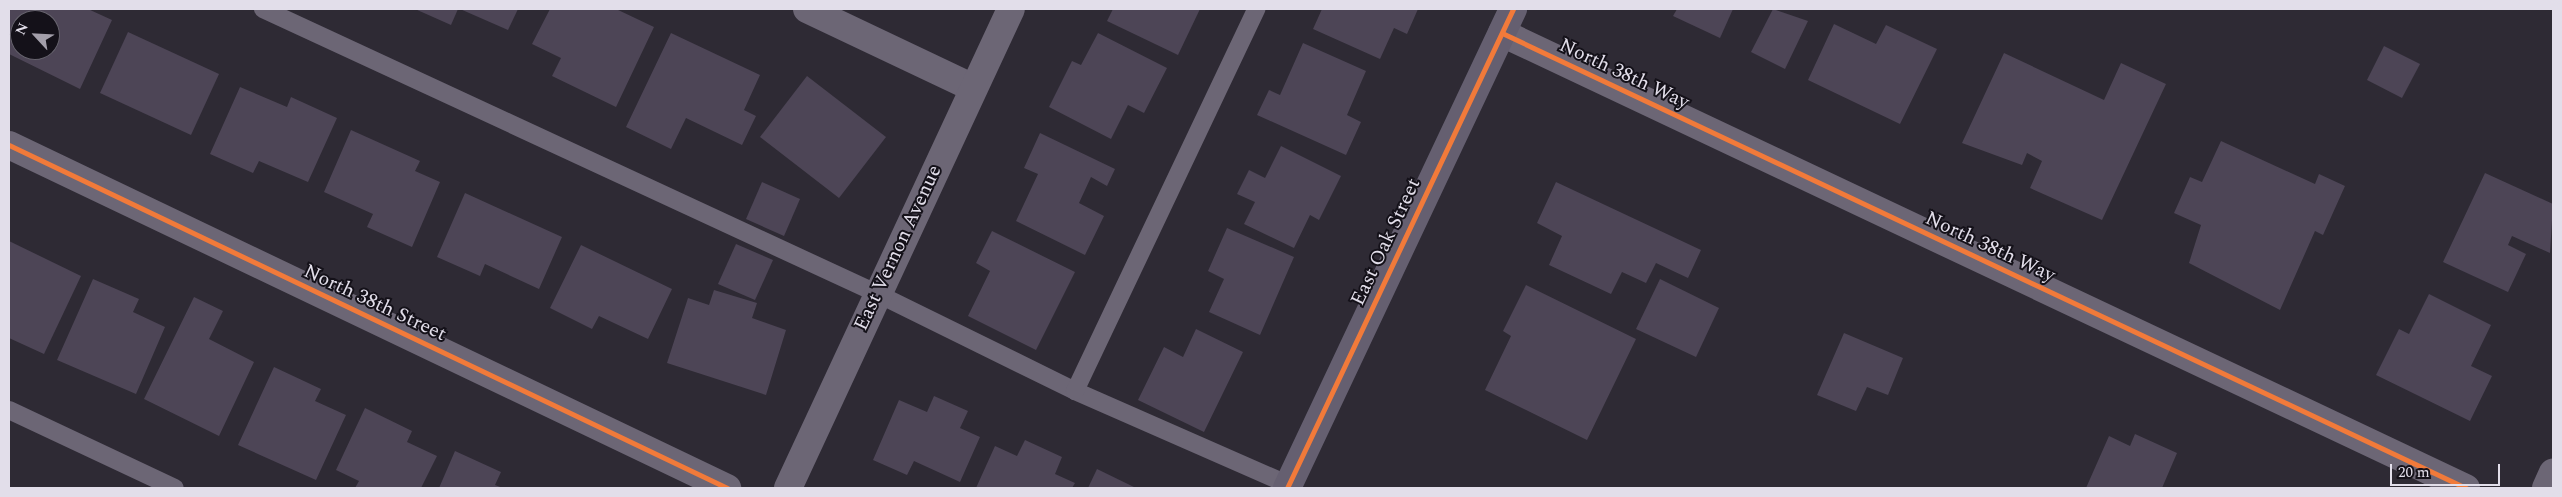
<!DOCTYPE html>
<html>
<head>
<meta charset="utf-8">
<style>
	body { margin:0 }
	#map { position:relative; width:2562px; height:497px; overflow:hidden; background:#2e2a34; font-family:Spectral,serif }
	div>[style] { position:absolute }
	.building>* { inset:0; background:#4d4556 }
	.lane>* { height:18px; margin:-9px; padding:0 9px; transform-origin:9px; border-radius:9px; background:#6c6675 }
	.street>* { height:28px; margin:-14px; padding:0 14px; transform-origin:14px; border-radius:14px; background:#6c6675 }
	.secondary>* { height:28px; margin:-14px; padding:0 14px; transform-origin:14px; border-radius:14px; background:#655f70 }
	.cycleway>* { height:5px; margin:-2.5px; padding:0 2.5px; transform-origin:2.5px; border-radius:2.5px; background:#f17a3a }
	span { translate:-50% -50%; white-space:nowrap; text-align:center; line-height:1.15; -webkit-text-stroke:4px #141119; paint-order:stroke }
	.street-label { font-size:20px; color:#e2deea }
	.frame { position:absolute; inset:0; border:10px solid #e2deea; pointer-events:none }
	.north { position:absolute; left:10px; top:10px; width:50px; height:50px; box-sizing:border-box; background:#141119; border:1px solid #66636d; border-radius:50%; rotate:295deg; font-size:14px; font-weight:700; line-height:20px; text-align:center; color:#e2deea }
	.north::after { content:''; display:block; margin:auto; width:18px; height:22px; background:#a39faa; clip-path:polygon(50% 0,100% 100%,50% 72%,0 100%) }
	.scale { position:absolute; left:2390px; top:464px; width:110px; height:22px; box-sizing:border-box; border:2px solid #e2deea; border-top:0; padding-left:6px; font-size:15px; line-height:18px; white-space:nowrap; color:#e2deea; -webkit-text-stroke:4px #141119; paint-order:stroke }
</style>
</head>
<body>
<div id="map">
	<div class="building">
		<div style="clip-path:polygon(evenodd,9px 9px,88px 9px,112px 20px,80px 89px,9px 54px,9px 9px,20px 20px,50px 20px,50px 50px,20px 50px,20px 20px)"></div>
		<div style="clip-path:polygon(415px 9px,458px 9px,451px 25px)"></div>
		<div style="clip-path:polygon(460px 9px,518px 9px,508px 30px)"></div>
		<div style="clip-path:polygon(550px 9px,616px 9px,654px 27px,616px 107px,552px 76px,561px 58px,532px 44px)"></div>
		<div style="clip-path:polygon(1113px 9px,1200px 9px,1178px 55px,1107px 21px)"></div>
		<div style="clip-path:polygon(1322px 9px,1418px 9px,1407px 34px,1394px 28px,1380px 59px,1313px 29px)"></div>
		<div style="clip-path:polygon(1677px 9px,1733px 9px,1720px 38px,1673px 16px)"></div>
		<div style="clip-path:polygon(1773px 9px,1808px 21px,1785px 69px,1751px 52px)"></div>
		<div style="clip-path:polygon(1834px 24px,1876px 44px,1886px 25px,1937px 49px,1900px 124px,1808px 80px)"></div>
		<div style="clip-path:polygon(128px 32px,219px 74px,191px 135px,100px 93px)"></div>
		<div style="clip-path:polygon(671px 33px,760px 75px,744px 110px,756px 116px,742px 145px,686px 118px,671px 149px,626px 127px)"></div>
		<div style="clip-path:polygon(1098px 33px,1167px 68px,1144px 113px,1128px 105px,1111px 139px,1049px 107px,1072px 61px,1081px 65px)"></div>
		<div style="clip-path:polygon(1303px 43px,1366px 71px,1347px 115px,1361px 122px,1346px 155px,1257px 115px,1269px 90px,1280px 95px)"></div>
		<div style="clip-path:polygon(2384px 46px,2420px 64px,2402px 98px,2367px 80px)"></div>
		<div style="clip-path:polygon(2004px 53px,2104px 100px,2121px 63px,2166px 84px,2102px 220px,2030px 188px,2042px 161px,2027px 153px,2022px 165px,1962px 143px)"></div>
		<div style="clip-path:polygon(807px 76px,886px 137px,839px 198px,760px 137px)"></div>
		<div style="clip-path:polygon(240px 87px,287px 107px,291px 97px,337px 118px,308px 182px,259px 161px,253px 173px,210px 154px)"></div>
		<div style="clip-path:polygon(351px 130px,420px 161px,415px 171px,440px 182px,412px 247px,367px 227px,373px 214px,324px 192px)"></div>
		<div style="clip-path:polygon(1040px 133px,1115px 169px,1107px 186px,1091px 177px,1079px 203px,1104px 216px,1085px 255px,1016px 221px,1038px 174px,1024px 168px)"></div>
		<div style="clip-path:polygon(2221px 141px,2315px 184px,2319px 174px,2345px 186px,2323px 235px,2315px 231px,2280px 310px,2189px 263px,2201px 225px,2174px 213px,2190px 177px,2202px 182px)"></div>
		<div style="clip-path:polygon(1281px 146px,1341px 176px,1319px 220px,1310px 215px,1294px 248px,1244px 224px,1255px 202px,1237px 194px,1249px 170px,1265px 178px)"></div>
		<div style="clip-path:polygon(2485px 173px,2553px 204px,2550px 253px,2512px 236px,2508px 245px,2526px 254px,2508px 292px,2443px 262px)"></div>
		<div style="clip-path:polygon(762px 182px,800px 199px,784px 236px,746px 219px)"></div>
		<div style="clip-path:polygon(1556px 182px,1701px 250px,1688px 278px,1656px 263px,1646px 283px,1622px 272px,1611px 294px,1549px 265px,1562px 236px,1537px 223px)"></div>
		<div style="clip-path:polygon(465px 193px,562px 237px,539px 289px,485px 264px,480px 276px,437px 257px)"></div>
		<div style="clip-path:polygon(1227px 228px,1294px 257px,1260px 335px,1209px 312px,1224px 279px,1208px 271px)"></div>
		<div style="clip-path:polygon(992px 231px,1075px 272px,1036px 350px,968px 316px,990px 271px,976px 263px)"></div>
		<div style="clip-path:polygon(9px 241px,81px 276px,44px 354px,9px 338px)"></div>
		<div style="clip-path:polygon(736px 244px,773px 260px,755px 300px,718px 284px)"></div>
		<div style="clip-path:polygon(581px 245px,672px 289px,648px 339px,599px 316px,592px 329px,550px 308px)"></div>
		<div style="clip-path:polygon(93px 279px,139px 299px,133px 312px,165px 327px,136px 394px,57px 360px)"></div>
		<div style="clip-path:polygon(1660px 279px,1719px 308px,1696px 357px,1636px 329px)"></div>
		<div style="clip-path:polygon(1526px 285px,1636px 339px,1587px 440px,1485px 390px,1511px 336px,1503px 331px)"></div>
		<div style="clip-path:polygon(714px 290px,757px 303px,752px 318px,786px 330px,766px 395px,667px 363px,688px 298px,709px 305px)"></div>
		<div style="clip-path:polygon(2429px 294px,2491px 325px,2471px 366px,2492px 376px,2470px 421px,2376px 375px,2399px 329px,2409px 334px)"></div>
		<div style="clip-path:polygon(194px 297px,223px 311px,209px 339px,254px 362px,219px 436px,144px 399px)"></div>
		<div style="clip-path:polygon(1196px 329px,1243px 352px,1204px 432px,1138px 400px,1164px 347px,1183px 357px)"></div>
		<div style="clip-path:polygon(1844px 333px,1903px 358px,1888px 395px,1867px 387px,1856px 411px,1817px 395px)"></div>
		<div style="clip-path:polygon(274px 367px,321px 389px,315px 401px,346px 415px,316px 480px,238px 445px)"></div>
		<div style="clip-path:polygon(934px 396px,968px 411px,960px 428px,980px 437px,960px 482px,914px 461px,907px 475px,873px 460px,899px 400px,927px 412px)"></div>
		<div style="clip-path:polygon(365px 408px,412px 431px,407px 442px,437px 456px,421px 488px,355px 488px,359px 481px,336px 470px)"></div>
		<div style="clip-path:polygon(2135px 434px,2177px 453px,2162px 488px,2086px 488px,2109px 436px,2130px 446px)"></div>
		<div style="clip-path:polygon(1025px 440px,1062px 457px,1055px 474px,1075px 483px,1072px 488px,976px 488px,995px 446px,1017px 456px)"></div>
		<div style="clip-path:polygon(455px 451px,501px 472px,495px 485px,503px 488px,439px 488px)"></div>
		<div style="clip-path:polygon(1097px 469px,1136px 488px,1088px 488px)"></div>
	</div>
	<div class="lane">
		<div style="left:263px;top:9px;width:676px;rotate:24.86deg"></div>
		<div style="left:876px;top:293px;width:222px;rotate:26.2deg"></div>
		<div style="left:1075px;top:391px;width:234px;rotate:23.7deg"></div>
		<div style="left:1075px;top:391px;width:423px;rotate:-64.6deg"></div>
		<div style="left:9px;top:410px;width:183px;rotate:25.2deg"></div>
	</div>
	<div class="street">
		<div style="left:807px;top:9px;width:184px;rotate:25.4deg"></div>
		<div style="left:1502px;top:33px;width:1066px;rotate:25.27deg"></div>
		<div style="left:9px;top:145px;width:796px;rotate:25.53deg"></div>
		<div style="left:788px;top:488px;width:528px;rotate:-65.04deg"></div>
		<div style="left:2546px;top:488px;width:17px;rotate:-66deg"></div>
	</div>
	<div class="secondary">
		<div style="left:1287px;top:488px;width:530px;rotate:-64.74deg"></div>
	</div>
	<div class="cycleway">
		<div style="left:1502px;top:33px;width:1066px;rotate:25.27deg"></div>
		<div style="left:9px;top:145px;width:796px;rotate:25.53deg"></div>
		<div style="left:1287px;top:488px;width:530px;rotate:-64.74deg"></div>
	</div>
	<div class="street-label">
		<span style="left:1624px;top:74px;rotate:25deg">North 38th Way</span>
		<span style="left:1386px;top:242px;rotate:-65deg">East Oak Street</span>
		<span style="left:1990px;top:247px;rotate:25deg">North 38th Way</span>
		<span style="left:898px;top:248px;rotate:-65deg">East Vernon Avenue</span>
		<span style="left:375px;top:303px;rotate:25deg">North 38th Street</span>
	</div>
	<div class="frame"></div>
	<div class="north">N</div>
	<div class="scale">20 m</div>
</div>
</body>
</html>
